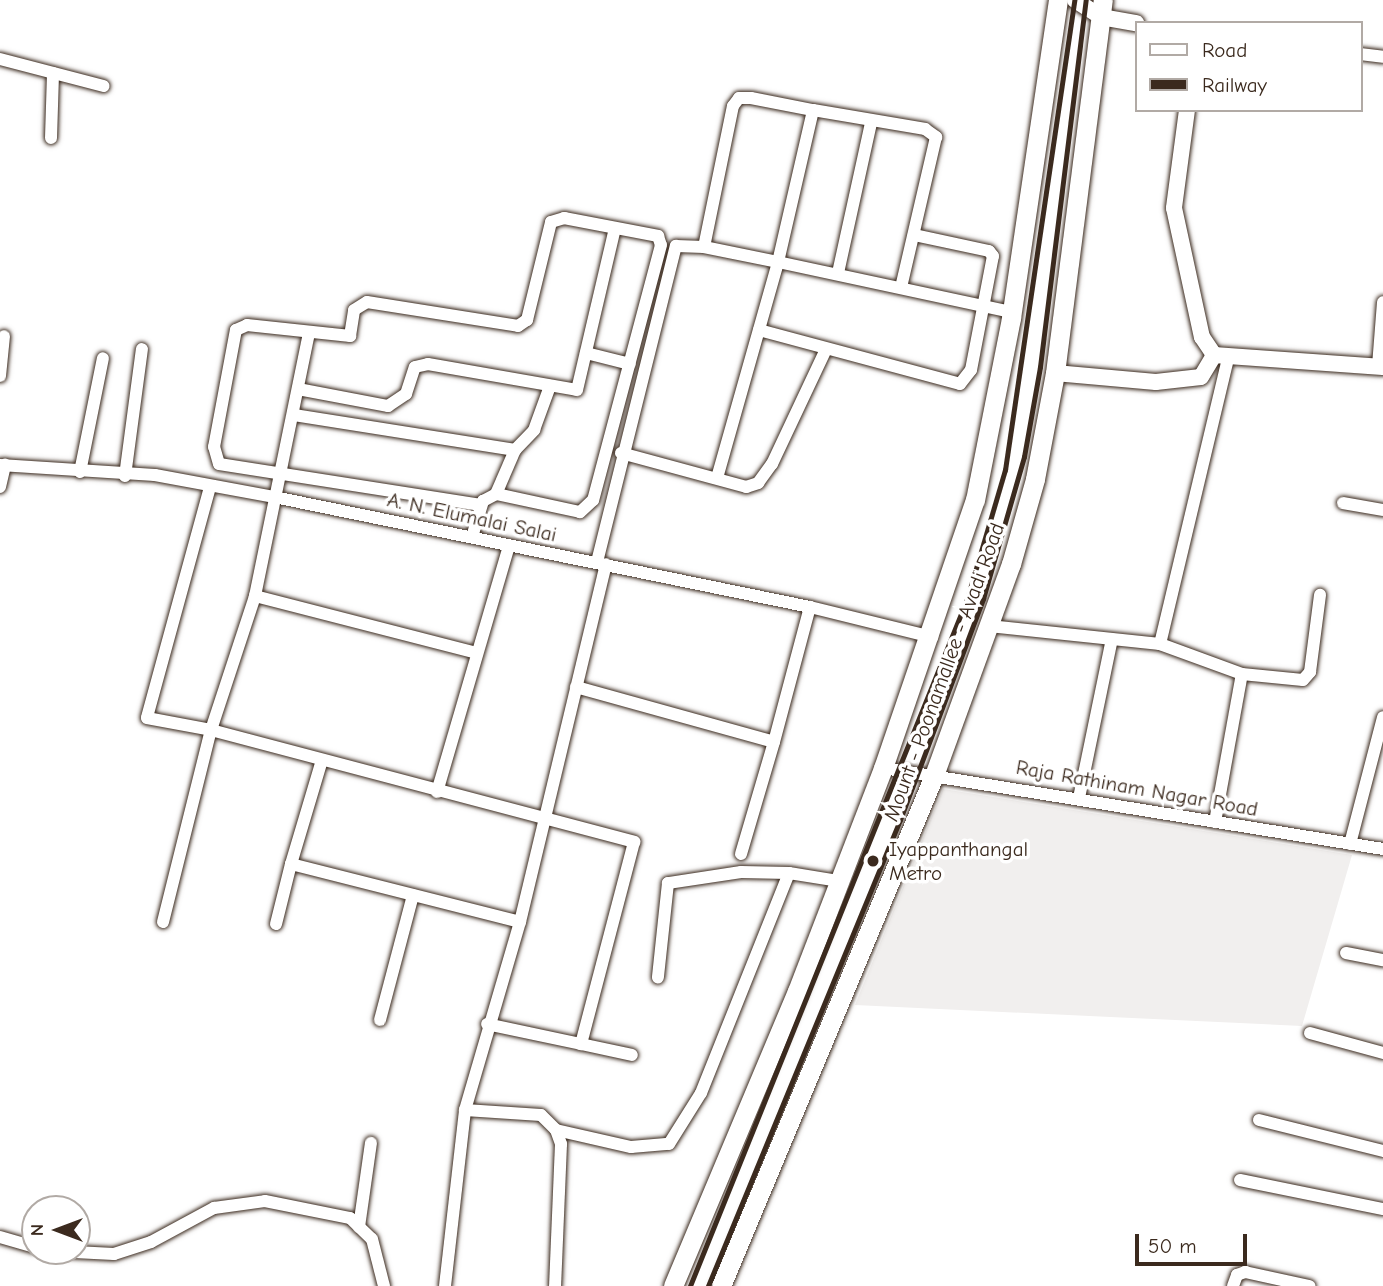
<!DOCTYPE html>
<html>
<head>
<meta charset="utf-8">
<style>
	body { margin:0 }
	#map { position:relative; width:1383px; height:1286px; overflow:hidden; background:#fff; font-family:"Comic Neue",sans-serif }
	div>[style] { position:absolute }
	.built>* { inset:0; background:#f1efee }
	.roads { filter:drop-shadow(0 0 2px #3b2a1e) drop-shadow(0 0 2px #3b2a1e) }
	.minor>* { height:12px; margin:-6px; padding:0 6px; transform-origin:6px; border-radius:6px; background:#fff }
	.tertiary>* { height:16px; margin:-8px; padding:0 8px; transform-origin:8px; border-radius:8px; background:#fff }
	.primary>* { height:19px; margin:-9.5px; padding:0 9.5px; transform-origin:9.5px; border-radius:9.5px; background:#fff }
	.rail>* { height:4.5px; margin:-2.25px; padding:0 2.25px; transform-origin:2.25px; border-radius:2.25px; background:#3b2a1e }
	.dots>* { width:19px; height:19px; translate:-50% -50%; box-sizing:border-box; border:4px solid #fff; border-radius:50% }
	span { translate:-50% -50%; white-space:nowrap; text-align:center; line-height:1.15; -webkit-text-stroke:7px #fff; paint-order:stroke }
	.street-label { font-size:21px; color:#3b2a1e }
	.poi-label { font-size:21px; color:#3b2a1e }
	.left { translate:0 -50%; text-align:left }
	.legend { position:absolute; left:1135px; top:21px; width:228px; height:91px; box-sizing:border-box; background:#fff; border:2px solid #b1aaa5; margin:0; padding:9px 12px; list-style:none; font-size:21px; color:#3b2a1e }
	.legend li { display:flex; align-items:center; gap:14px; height:35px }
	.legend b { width:35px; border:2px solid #b1aaa5 }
	.north { position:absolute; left:21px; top:1195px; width:70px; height:70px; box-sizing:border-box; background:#fff; border:2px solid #b1aaa5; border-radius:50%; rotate:270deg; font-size:19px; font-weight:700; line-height:28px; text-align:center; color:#3b2a1e }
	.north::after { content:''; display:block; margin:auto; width:24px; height:32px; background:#3b2a1e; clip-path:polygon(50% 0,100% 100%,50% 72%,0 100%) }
	.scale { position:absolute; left:1135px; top:1234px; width:112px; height:32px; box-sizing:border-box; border:4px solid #3b2a1e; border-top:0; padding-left:9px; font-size:21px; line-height:24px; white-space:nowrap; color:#3b2a1e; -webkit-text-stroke:5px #fff; paint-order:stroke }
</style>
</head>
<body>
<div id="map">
	<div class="built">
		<div style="clip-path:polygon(943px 789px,1352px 855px,1302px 1026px,855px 1005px)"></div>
	</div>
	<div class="roads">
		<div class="minor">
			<div style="left:1360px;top:54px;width:23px;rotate:7deg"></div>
			<div style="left:0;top:59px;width:107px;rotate:14.6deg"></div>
			<div style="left:51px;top:138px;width:65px;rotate:-88.2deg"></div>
			<div style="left:704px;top:247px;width:76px;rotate:11.5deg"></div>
			<div style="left:778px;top:262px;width:156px;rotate:-77deg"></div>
			<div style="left:813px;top:110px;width:114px;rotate:9.6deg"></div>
			<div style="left:925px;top:129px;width:14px;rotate:36deg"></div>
			<div style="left:936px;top:137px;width:154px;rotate:103.1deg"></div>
			<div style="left:838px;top:273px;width:154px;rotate:-77.6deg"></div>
			<div style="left:759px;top:330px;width:208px;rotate:15deg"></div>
			<div style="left:960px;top:384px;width:18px;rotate:-52deg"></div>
			<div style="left:971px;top:370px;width:116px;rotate:-79.1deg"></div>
			<div style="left:993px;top:256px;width:6px;rotate:-129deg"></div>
			<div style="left:989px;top:251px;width:77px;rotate:-168deg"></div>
			<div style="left:586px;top:353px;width:45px;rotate:14deg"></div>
			<div style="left:1378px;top:366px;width:64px;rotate:-85.5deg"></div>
			<div style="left:0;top:376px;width:40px;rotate:-84.3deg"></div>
			<div style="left:298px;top:389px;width:92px;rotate:10.7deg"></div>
			<div style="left:388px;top:406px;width:22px;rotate:-34deg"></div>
			<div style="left:406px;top:394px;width:28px;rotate:-72deg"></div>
			<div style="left:415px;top:367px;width:13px;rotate:-13deg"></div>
			<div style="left:428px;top:364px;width:151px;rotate:9.9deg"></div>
			<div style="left:577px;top:390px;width:166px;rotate:-76.8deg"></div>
			<div style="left:294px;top:415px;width:224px;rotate:9deg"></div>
			<div style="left:621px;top:453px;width:130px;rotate:15.2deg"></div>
			<div style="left:746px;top:487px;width:13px;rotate:-18deg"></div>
			<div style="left:758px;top:483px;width:24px;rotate:-54deg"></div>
			<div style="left:772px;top:464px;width:127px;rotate:-64.8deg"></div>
			<div style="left:0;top:465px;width:155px;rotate:3.7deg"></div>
			<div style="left:155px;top:475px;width:126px;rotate:10.5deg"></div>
			<div style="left:279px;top:498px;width:542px;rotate:11.6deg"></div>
			<div style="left:810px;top:607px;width:126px;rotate:13.8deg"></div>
			<div style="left:80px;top:472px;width:116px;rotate:-78.6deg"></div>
			<div style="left:125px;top:476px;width:128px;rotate:-82.4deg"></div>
			<div style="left:717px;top:478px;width:224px;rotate:-74.2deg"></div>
			<div style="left:778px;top:262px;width:239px;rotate:12.1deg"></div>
			<div style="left:0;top:487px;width:23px;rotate:-77deg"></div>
			<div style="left:210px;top:487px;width:239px;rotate:105.3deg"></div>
			<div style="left:147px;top:718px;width:65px;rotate:10.6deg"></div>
			<div style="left:211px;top:730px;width:438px;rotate:14.8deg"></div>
			<div style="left:634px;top:842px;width:209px;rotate:104.7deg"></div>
			<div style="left:581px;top:1044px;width:96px;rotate:-168deg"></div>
			<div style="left:1343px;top:503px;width:41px;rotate:9.9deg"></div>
			<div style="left:481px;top:505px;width:265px;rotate:-171.1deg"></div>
			<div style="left:219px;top:464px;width:18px;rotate:-106deg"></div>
			<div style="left:214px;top:447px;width:119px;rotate:-79.4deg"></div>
			<div style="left:236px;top:330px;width:12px;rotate:-24deg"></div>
			<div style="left:247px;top:325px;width:104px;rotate:6.1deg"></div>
			<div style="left:350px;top:336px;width:26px;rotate:-81deg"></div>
			<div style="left:354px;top:310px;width:15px;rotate:-32deg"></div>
			<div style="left:367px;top:302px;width:153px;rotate:9deg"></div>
			<div style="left:518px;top:326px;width:11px;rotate:-34deg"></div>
			<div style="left:527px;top:320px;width:101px;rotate:-76.2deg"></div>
			<div style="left:551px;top:222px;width:14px;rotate:-17deg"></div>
			<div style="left:564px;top:218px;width:96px;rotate:10.8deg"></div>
			<div style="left:658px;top:236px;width:9px;rotate:72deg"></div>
			<div style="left:661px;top:245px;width:264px;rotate:104.9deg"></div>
			<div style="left:593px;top:500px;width:18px;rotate:137deg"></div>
			<div style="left:580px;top:512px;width:86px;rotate:-167.9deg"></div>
			<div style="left:472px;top:537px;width:38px;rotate:-73deg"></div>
			<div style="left:483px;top:501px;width:15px;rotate:-28deg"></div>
			<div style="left:496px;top:494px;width:48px;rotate:-66.6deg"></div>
			<div style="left:515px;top:450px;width:28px;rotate:-46deg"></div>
			<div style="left:534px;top:430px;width:47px;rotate:-70deg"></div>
			<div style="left:597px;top:562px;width:326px;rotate:-76deg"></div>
			<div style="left:676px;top:246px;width:28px;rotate:2deg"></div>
			<div style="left:704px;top:247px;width:144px;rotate:-78.4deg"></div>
			<div style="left:733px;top:106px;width:10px;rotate:-53deg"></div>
			<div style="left:739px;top:98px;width:12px"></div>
			<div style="left:751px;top:98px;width:63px;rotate:11deg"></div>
			<div style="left:255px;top:596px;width:229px;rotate:14.4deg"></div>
			<div style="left:989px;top:626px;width:172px;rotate:6deg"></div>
			<div style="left:1160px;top:644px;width:87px;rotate:20.1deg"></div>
			<div style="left:1242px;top:674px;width:61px;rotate:5.6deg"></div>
			<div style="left:1303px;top:680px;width:11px;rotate:-49deg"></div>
			<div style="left:1310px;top:672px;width:78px;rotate:-82.6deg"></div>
			<div style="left:1160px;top:644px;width:297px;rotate:-76.6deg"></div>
			<div style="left:576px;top:687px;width:205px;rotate:15.5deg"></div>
			<div style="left:774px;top:742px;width:140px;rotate:-75.1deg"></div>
			<div style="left:322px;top:760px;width:109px;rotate:106.6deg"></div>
			<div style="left:291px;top:864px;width:236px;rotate:14.2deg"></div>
			<div style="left:883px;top:768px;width:507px;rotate:9.2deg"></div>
			<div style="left:437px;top:792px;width:257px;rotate:-73.7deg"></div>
			<div style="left:1079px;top:798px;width:162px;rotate:-78.3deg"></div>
			<div style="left:1215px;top:822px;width:150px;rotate:-79.7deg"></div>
			<div style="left:1350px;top:844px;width:131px;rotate:-75.4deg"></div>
			<div style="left:741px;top:854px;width:117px;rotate:-73.6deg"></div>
			<div style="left:789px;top:873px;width:51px;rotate:9.1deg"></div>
			<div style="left:163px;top:922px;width:198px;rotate:-76deg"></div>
			<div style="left:211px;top:730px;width:141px;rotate:-71.8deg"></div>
			<div style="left:255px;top:596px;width:269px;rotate:-78.4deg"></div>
			<div style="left:276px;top:924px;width:62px;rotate:-76deg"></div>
			<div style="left:1346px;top:953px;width:38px;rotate:11deg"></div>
			<div style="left:380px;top:1020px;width:129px;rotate:-75.2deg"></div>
			<div style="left:1310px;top:1033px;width:76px;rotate:15.3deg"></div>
			<div style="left:581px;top:1044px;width:52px;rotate:12.2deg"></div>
			<div style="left:465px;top:1110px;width:76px;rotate:3.8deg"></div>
			<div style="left:541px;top:1115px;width:21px;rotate:45deg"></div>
			<div style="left:556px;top:1130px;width:15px;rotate:70deg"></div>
			<div style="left:561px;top:1144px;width:142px;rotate:92.4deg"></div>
			<div style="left:1259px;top:1120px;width:128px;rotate:14deg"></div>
			<div style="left:556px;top:1130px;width:77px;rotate:12.8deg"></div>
			<div style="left:631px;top:1147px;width:38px;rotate:-5deg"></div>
			<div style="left:669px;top:1144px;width:60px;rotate:-57.9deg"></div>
			<div style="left:701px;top:1093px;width:237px;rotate:-68.2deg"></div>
			<div style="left:789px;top:873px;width:48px;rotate:-178.8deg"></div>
			<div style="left:741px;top:872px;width:74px;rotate:171.4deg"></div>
			<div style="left:668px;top:883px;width:95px;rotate:96.1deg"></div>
			<div style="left:1240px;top:1180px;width:146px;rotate:11.5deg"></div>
			<div style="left:359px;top:1227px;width:85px;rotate:-81.9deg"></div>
			<div style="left:0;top:1237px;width:36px;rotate:16deg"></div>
			<div style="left:55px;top:1251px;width:59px;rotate:2.9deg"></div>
			<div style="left:114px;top:1254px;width:39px;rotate:-18deg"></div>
			<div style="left:151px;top:1242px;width:72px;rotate:-28.4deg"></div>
			<div style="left:214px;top:1208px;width:51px;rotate:-7.8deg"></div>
			<div style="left:265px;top:1201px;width:87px;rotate:11.3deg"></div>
			<div style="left:350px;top:1218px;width:30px;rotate:44deg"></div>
			<div style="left:372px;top:1239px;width:49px;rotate:75.7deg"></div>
			<div style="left:445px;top:1286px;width:177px;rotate:-83.5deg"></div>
			<div style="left:465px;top:1110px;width:196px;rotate:-73.7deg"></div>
			<div style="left:520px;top:922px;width:368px;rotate:-76.5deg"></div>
			<div style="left:1233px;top:1286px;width:12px;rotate:-70deg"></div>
			<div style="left:1237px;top:1275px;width:9px;rotate:-21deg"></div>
			<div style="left:1245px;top:1272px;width:66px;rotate:12.3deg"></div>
		</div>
		<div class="tertiary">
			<div style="left:1075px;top:0;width:31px;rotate:33deg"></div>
			<div style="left:1101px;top:17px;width:36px;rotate:10deg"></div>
			<div style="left:1187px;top:110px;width:99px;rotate:97.6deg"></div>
			<div style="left:1174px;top:208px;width:132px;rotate:77.8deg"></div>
			<div style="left:1202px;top:337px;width:22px;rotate:56deg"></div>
			<div style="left:1214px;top:355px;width:169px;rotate:4.1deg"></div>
			<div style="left:1055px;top:373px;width:101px;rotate:5.1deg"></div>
			<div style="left:1156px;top:382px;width:45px;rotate:-6.3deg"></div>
			<div style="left:1201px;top:377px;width:26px;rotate:-59deg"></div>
		</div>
		<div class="primary">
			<div style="left:673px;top:1286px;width:320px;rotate:-67.2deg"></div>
			<div style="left:797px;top:991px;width:239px;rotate:-68.9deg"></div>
			<div style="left:883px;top:768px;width:283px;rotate:-71.1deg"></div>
			<div style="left:975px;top:500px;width:186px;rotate:-78.8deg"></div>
			<div style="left:1011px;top:318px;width:321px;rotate:-81.6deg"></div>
			<div style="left:721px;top:1286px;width:550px;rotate:-67.35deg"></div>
			<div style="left:933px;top:778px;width:228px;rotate:-70deg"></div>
			<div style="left:1011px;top:564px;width:88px;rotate:-74.2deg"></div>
			<div style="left:1035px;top:479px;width:108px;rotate:-79.3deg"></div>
			<div style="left:1055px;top:373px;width:376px;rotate:-82.7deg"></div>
		</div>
	</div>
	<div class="rail">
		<div style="left:690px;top:1286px;width:741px;rotate:-68.04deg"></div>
		<div style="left:967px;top:599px;width:134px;rotate:-73.6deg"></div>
		<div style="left:1005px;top:470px;width:475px;rotate:-81.6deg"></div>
		<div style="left:708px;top:1286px;width:504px;rotate:-67.61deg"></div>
		<div style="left:900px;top:820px;width:236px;rotate:-69.4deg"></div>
		<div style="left:983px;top:599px;width:148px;rotate:-73.9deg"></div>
		<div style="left:1024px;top:457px;width:91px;rotate:-79.9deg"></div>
		<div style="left:1040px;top:367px;width:370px;rotate:-82.9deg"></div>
	</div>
	<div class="dots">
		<div style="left:873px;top:861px;background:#3b2a1e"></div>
	</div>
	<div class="street-label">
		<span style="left:472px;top:517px;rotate:12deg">A. N. Elumalai Salai</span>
		<span style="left:944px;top:672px;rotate:-70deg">Mount - Poonamallee - Avadi Road</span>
		<span style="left:1137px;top:788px;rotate:10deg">Raja Rathinam Nagar Road</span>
	</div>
	<div class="poi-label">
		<span class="left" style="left:889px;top:861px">Iyappanthangal<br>Metro</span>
	</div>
	<ul class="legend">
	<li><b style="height:9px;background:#fff"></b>Road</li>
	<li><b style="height:9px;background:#3b2a1e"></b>Railway</li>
	</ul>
	<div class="north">N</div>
	<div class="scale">50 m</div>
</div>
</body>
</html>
